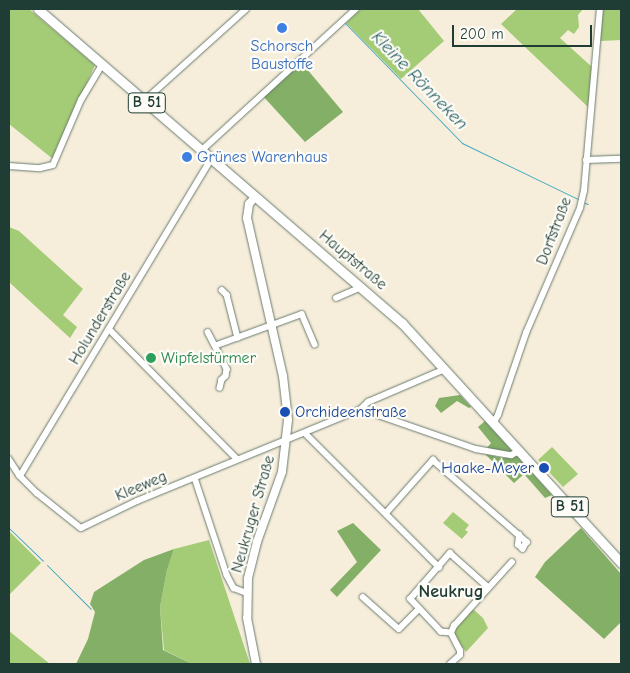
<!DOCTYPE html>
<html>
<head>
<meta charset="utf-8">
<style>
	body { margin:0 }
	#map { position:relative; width:630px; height:673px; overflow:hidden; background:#f6eedb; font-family:"Comic Neue",sans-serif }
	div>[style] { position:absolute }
	.green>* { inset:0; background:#a4cb75 }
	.forest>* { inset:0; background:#83af66 }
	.stream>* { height:1px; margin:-0.5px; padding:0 0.5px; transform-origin:0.5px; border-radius:0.5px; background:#42a7c2 }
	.roads { filter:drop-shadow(0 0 1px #6a7b6e) drop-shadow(0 0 1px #6a7b6e) }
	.street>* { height:5.5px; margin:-2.75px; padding:0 2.75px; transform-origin:2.75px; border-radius:2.75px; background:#fff }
	.secondary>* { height:8px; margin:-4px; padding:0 4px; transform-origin:4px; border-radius:4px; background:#fff }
	.primary>* { height:9px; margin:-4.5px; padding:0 4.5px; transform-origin:4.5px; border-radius:4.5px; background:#fff }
	.dots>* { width:14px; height:14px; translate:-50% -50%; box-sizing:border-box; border:2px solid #fdfcf7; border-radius:50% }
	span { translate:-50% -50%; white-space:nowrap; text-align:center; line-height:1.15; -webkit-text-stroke:4.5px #fdfcf7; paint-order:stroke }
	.shield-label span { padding:1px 4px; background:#fdfcf7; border:1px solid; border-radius:4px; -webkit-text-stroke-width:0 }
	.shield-label { font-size:15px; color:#1f3d34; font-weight:700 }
	.shop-label { font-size:16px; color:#366cbe }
	.left { translate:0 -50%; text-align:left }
	.street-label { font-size:16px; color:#1f3d34 }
	.leisure-label { font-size:16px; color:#27864d }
	.transit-label { font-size:16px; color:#164399 }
	.right { translate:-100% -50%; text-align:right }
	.water-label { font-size:18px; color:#2b6266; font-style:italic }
	.neighbourhood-label { font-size:18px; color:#1f3d34; font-weight:700 }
	.frame { position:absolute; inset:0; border:10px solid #1f3d34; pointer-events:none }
	.scale { position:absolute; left:452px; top:25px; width:140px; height:22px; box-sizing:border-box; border:2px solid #1f3d34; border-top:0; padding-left:6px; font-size:15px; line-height:18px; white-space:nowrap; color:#1f3d34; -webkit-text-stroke:4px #fdfcf7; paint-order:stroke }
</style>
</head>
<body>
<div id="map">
	<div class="green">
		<div style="clip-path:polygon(9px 9px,29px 9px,95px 65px,53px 159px,9px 124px)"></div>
		<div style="clip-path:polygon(361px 9px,418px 9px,444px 41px,401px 79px,346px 23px)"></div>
		<div style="clip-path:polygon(517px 9px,583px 9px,578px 15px,579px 27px,574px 34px,568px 30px,560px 38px,592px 67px,588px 107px,501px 24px)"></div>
		<div style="clip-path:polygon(603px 9px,621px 9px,621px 40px,600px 41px)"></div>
		<div style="clip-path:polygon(9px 227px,19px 231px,83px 289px,63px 315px,77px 327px,70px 338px,9px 282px)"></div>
		<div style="clip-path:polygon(552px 447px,578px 474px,563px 487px,538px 460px)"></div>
		<div style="clip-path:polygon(453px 512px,469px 525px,465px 530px,468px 532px,462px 539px,443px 523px)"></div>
		<div style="clip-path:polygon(9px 531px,41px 563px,9px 595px)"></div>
		<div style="clip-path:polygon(209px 540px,250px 664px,192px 664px,164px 650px,160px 607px,167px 570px,174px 549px)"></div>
		<div style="clip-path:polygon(473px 609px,483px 618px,488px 628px,466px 652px,454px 635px,454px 629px)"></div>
		<div style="clip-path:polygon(9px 631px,50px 664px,9px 664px)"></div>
	</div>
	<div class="forest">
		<div style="clip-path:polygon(301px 62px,343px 112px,305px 142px,262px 95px)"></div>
		<div style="clip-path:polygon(460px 395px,471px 407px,469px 408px,457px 401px,441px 413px,435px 406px,439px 398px)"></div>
		<div style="clip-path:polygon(485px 421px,513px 452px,486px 449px,491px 443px,478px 427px)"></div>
		<div style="clip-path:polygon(485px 454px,502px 458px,516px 455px,552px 495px,545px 498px,524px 474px,514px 483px)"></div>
		<div style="clip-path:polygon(353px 523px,381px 550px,337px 597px,330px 590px,357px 562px,337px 531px)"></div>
		<div style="clip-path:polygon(581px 528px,621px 574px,621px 622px,604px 639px,535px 577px,545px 562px)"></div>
		<div style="clip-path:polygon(174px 549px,167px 570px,160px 607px,163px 650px,192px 664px,76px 664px,88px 639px,95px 612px,90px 604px,94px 592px,144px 560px)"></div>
	</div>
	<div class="stream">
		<div style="left:345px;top:23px;width:168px;rotate:45.7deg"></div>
		<div style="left:462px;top:143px;width:129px;rotate:25.8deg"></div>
		<div style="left:585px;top:203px;width:3px;rotate:18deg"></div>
		<div style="left:9px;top:528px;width:47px;rotate:44.1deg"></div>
		<div style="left:47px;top:565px;width:62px;rotate:45deg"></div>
	</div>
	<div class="roads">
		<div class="street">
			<div style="left:144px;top:101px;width:137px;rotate:-42deg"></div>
			<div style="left:202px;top:150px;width:209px;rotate:-42.5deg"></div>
			<div style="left:586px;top:160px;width:35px;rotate:-2deg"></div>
			<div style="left:9px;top:166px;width:31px;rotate:4deg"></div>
			<div style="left:40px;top:168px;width:13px;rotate:-13deg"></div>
			<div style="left:53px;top:165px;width:71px;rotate:-66.7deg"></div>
			<div style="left:81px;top:100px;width:41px;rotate:-59deg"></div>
			<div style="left:222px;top:290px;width:7px;rotate:45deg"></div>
			<div style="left:227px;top:295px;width:44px;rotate:75.7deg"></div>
			<div style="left:336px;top:298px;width:28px;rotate:-23deg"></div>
			<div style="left:109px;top:329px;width:182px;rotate:45.4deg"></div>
			<div style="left:208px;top:332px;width:42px;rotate:62.8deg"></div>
			<div style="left:227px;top:369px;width:7px;rotate:98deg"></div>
			<div style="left:226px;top:376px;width:6px;rotate:135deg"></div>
			<div style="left:222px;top:380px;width:8px;rotate:104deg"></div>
			<div style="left:217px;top:345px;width:90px;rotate:-20deg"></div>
			<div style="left:302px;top:314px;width:33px;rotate:67deg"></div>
			<div style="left:361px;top:409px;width:10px;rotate:-45deg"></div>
			<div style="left:368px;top:402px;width:84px;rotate:-23.2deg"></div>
			<div style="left:494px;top:422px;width:8px;rotate:-60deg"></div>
			<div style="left:498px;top:415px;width:87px;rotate:-71.1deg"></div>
			<div style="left:526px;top:333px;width:136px;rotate:-66.6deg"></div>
			<div style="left:580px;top:208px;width:17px;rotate:-77deg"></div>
			<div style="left:584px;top:191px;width:183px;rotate:-85deg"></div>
			<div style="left:305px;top:433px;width:190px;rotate:45deg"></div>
			<div style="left:9px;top:459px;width:20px;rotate:57deg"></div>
			<div style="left:20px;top:476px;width:24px;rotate:45deg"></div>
			<div style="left:37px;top:493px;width:56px;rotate:38.5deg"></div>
			<div style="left:81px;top:528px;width:62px;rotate:-25.7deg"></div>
			<div style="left:137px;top:501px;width:242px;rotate:-22.3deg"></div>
			<div style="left:361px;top:409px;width:122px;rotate:19.2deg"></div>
			<div style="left:476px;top:449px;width:36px;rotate:10deg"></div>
			<div style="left:511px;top:455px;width:10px;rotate:-24deg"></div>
			<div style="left:20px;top:476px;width:371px;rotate:-58.9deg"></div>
			<div style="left:195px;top:478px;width:102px;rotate:71.7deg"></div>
			<div style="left:227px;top:575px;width:15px;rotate:62deg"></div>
			<div style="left:234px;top:588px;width:14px;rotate:21deg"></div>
			<div style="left:386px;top:513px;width:71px;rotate:-48.4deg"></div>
			<div style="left:433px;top:460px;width:125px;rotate:41.1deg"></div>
			<div style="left:527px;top:542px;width:8px;rotate:120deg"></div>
			<div style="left:523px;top:549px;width:6px;rotate:-141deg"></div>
			<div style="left:518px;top:545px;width:10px;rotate:-84deg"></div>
			<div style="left:363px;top:597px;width:48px;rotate:41.6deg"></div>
			<div style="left:399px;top:629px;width:27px;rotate:-45deg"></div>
			<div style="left:451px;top:633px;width:10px;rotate:-174deg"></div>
			<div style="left:441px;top:632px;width:45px;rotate:-133.2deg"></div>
			<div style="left:410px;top:599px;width:61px;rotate:-49deg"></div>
			<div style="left:450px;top:553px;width:51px;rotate:41.8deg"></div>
			<div style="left:450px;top:664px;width:13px;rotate:-42deg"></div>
			<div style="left:460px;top:655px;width:4px;rotate:-90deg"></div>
			<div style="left:460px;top:651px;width:20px;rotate:-117deg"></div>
			<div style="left:451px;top:633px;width:8px;rotate:-67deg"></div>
			<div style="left:454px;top:626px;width:86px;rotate:-47.8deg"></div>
		</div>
		<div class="secondary">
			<div style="left:255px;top:197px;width:9px;rotate:131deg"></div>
			<div style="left:249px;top:204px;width:14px;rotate:98deg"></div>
			<div style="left:247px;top:218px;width:162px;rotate:77.2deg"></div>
			<div style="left:283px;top:376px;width:44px;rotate:83.5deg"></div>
			<div style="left:288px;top:420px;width:52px;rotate:96.6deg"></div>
			<div style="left:282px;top:472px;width:74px;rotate:109.7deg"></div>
			<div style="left:257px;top:542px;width:38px;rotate:104deg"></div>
			<div style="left:248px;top:579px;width:39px;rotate:91deg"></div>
			<div style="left:247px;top:618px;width:47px;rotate:78.9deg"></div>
		</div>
		<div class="primary">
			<div style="left:38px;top:9px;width:481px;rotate:40.8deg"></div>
			<div style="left:402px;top:323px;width:325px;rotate:47.6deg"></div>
		</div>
	</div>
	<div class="dots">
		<div style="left:282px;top:28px;background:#3f7fe0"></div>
		<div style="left:187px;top:157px;background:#3f7fe0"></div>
		<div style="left:151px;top:358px;background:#2e9e5b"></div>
		<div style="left:285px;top:412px;background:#1a4fb4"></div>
		<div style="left:544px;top:468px;background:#1a4fb4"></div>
	</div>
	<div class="shield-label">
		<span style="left:147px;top:103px">B 51</span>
		<span style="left:570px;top:507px">B 51</span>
	</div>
	<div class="shop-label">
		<span style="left:282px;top:55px">Schorsch<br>Baustoffe</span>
		<span class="left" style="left:197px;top:157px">Grünes Warenhaus</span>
	</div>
	<div class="street-label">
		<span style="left:554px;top:231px;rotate:-69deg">Dorfstraße</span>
		<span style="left:353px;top:260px;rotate:40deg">Hauptstraße</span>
		<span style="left:100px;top:318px;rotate:-59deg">Holunderstraße</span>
		<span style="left:141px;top:486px;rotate:-23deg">Kleeweg</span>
		<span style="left:253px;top:514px;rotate:-74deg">Neukruger Straße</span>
	</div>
	<div class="leisure-label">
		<span class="left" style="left:161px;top:358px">Wipfelstürmer</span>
	</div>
	<div class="transit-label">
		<span class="left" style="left:295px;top:412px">Orchideenstraße</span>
		<span class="right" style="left:534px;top:468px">Haake-Meyer</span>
	</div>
	<div class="water-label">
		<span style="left:419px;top:81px;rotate:46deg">Kleine Rönneken</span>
	</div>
	<div class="neighbourhood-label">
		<span style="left:451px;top:592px">Neukrug</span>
	</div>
	<div class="frame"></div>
	<div class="scale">200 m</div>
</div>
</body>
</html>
